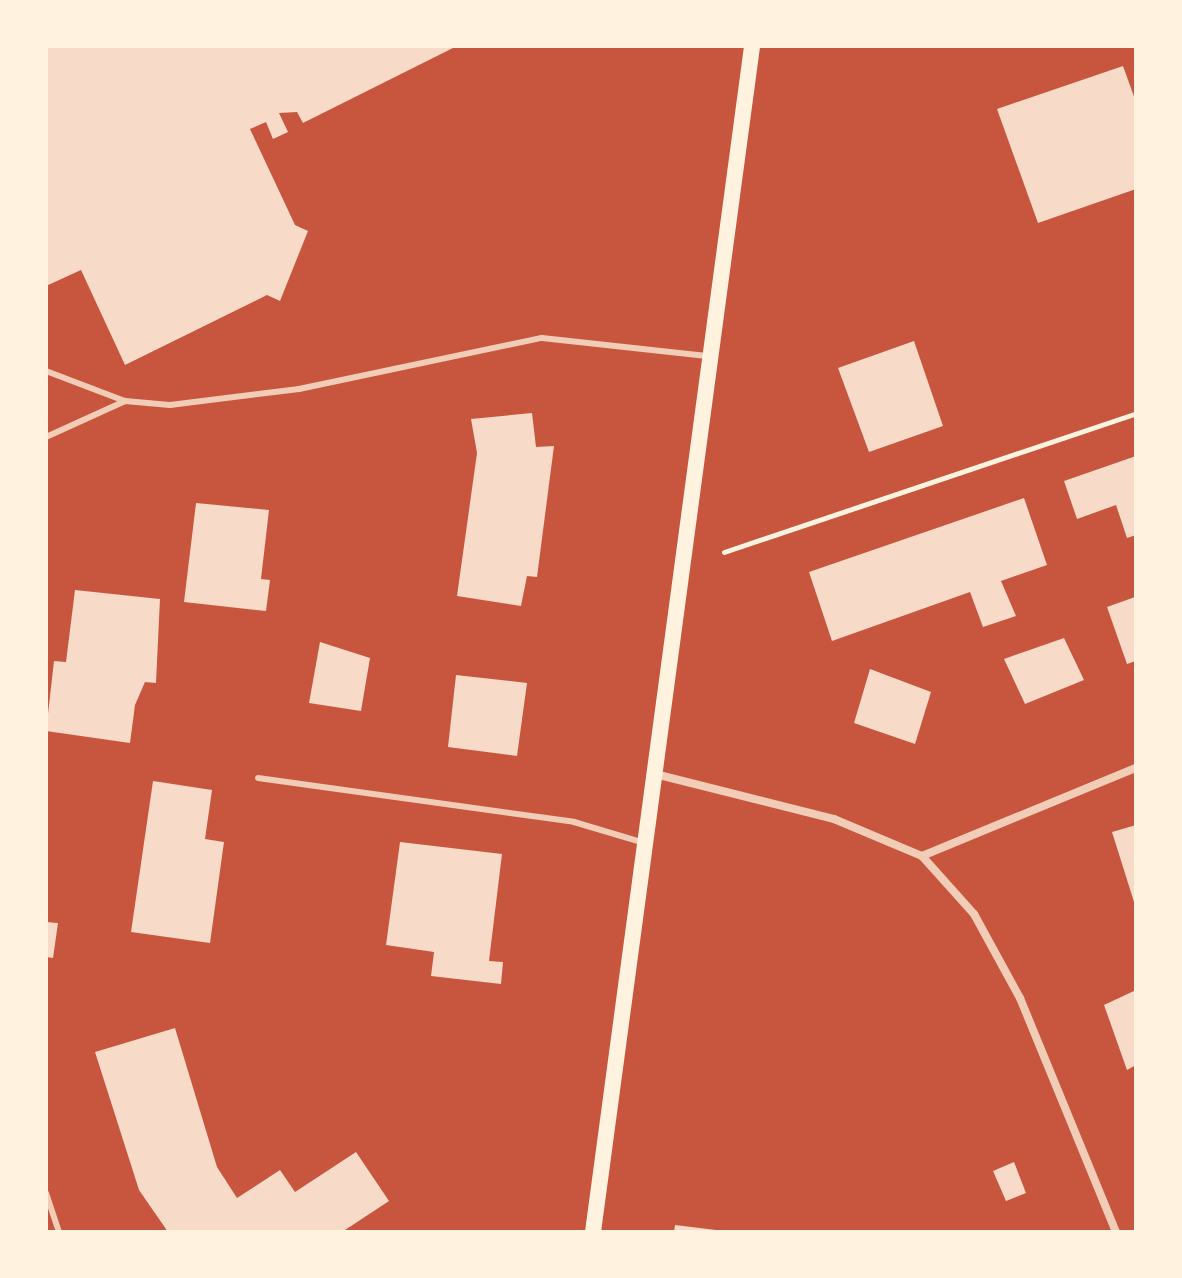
<!DOCTYPE html>
<html>
<head>
<meta charset="utf-8">
<style>
	body { margin:0 }
	#map { position:relative; width:1182px; height:1278px; overflow:hidden; background:#c8553d; font-family:"Playfair Display",serif }
	div>[style] { position:absolute }
	.building>* { inset:0; background:#f7dbc8 }
	.path>* { height:5px; margin:-2.5px; padding:0 2.5px; transform-origin:2.5px; border-radius:2.5px; background:#fff3e0 }
	.service>* { height:6px; margin:-3px; padding:0 3px; transform-origin:3px; border-radius:3px; background:#f1ccb7 }
	.minor>* { height:8px; margin:-4px; padding:0 4px; transform-origin:4px; border-radius:4px; background:#f1ccb7 }
	.secondary>* { height:16px; margin:-8px; padding:0 8px; transform-origin:8px; border-radius:8px; background:#fff3e0 }
	span { translate:-50% -50%; white-space:nowrap; text-align:center; line-height:1.15; -webkit-text-stroke:8px #fff3e0; paint-order:stroke }
	.frame { position:absolute; inset:0; border:48px solid #fff3e0; pointer-events:none }
</style>
</head>
<body>
<div id="map">
	<div class="building">
		<div style="clip-path:polygon(46px 46px,457px 46px,303px 123px,297px 112px,279px 113px,288px 132px,273px 139px,266px 122px,250px 129px,295px 225px,308px 231px,280px 301px,267px 295px,125px 365px,81px 270px,46px 286px)"></div>
		<div style="clip-path:polygon(1123px 66px,1136px 102px,1136px 189px,1038px 223px,997px 109px)"></div>
		<div style="clip-path:polygon(914px 341px,943px 426px,869px 452px,838px 368px)"></div>
		<div style="clip-path:polygon(532px 413px,536px 447px,554px 446px,537px 577px,527px 576px,521px 606px,457px 596px,477px 453px,471px 419px)"></div>
		<div style="clip-path:polygon(1136px 456px,1136px 535px,1127px 538px,1116px 505px,1077px 519px,1064px 481px)"></div>
		<div style="clip-path:polygon(1024px 498px,1047px 565px,1001px 581px,1016px 616px,983px 627px,970px 592px,832px 641px,809px 572px)"></div>
		<div style="clip-path:polygon(196px 503px,269px 510px,261px 579px,270px 580px,266px 611px,184px 602px)"></div>
		<div style="clip-path:polygon(75px 590px,160px 599px,156px 683px,145px 682px,135px 705px,130px 743px,46px 731px,54px 661px,66px 662px)"></div>
		<div style="clip-path:polygon(1135px 597px,1136px 661px,1127px 664px,1107px 607px)"></div>
		<div style="clip-path:polygon(1064px 638px,1084px 680px,1025px 704px,1004px 659px)"></div>
		<div style="clip-path:polygon(320px 642px,370px 658px,361px 711px,309px 703px)"></div>
		<div style="clip-path:polygon(870px 669px,931px 692px,915px 744px,854px 723px)"></div>
		<div style="clip-path:polygon(456px 675px,527px 683px,517px 756px,448px 747px)"></div>
		<div style="clip-path:polygon(153px 781px,212px 790px,205px 839px,224px 842px,210px 943px,131px 932px)"></div>
		<div style="clip-path:polygon(1136px 825px,1136px 901px,1134px 902px,1112px 832px)"></div>
		<div style="clip-path:polygon(400px 842px,502px 854px,489px 961px,503px 962px,501px 984px,431px 976px,434px 952px,386px 945px)"></div>
		<div style="clip-path:polygon(46px 922px,58px 923px,53px 958px,46px 957px)"></div>
		<div style="clip-path:polygon(1136px 990px,1136px 1065px,1127px 1070px,1104px 1005px)"></div>
		<div style="clip-path:polygon(175px 1028px,217px 1167px,237px 1198px,280px 1170px,295px 1192px,356px 1152px,389px 1201px,342px 1232px,168px 1232px,139px 1190px,95px 1052px)"></div>
		<div style="clip-path:polygon(1014px 1162px,1026px 1193px,1006px 1201px,993px 1171px)"></div>
		<div style="clip-path:polygon(675px 1225px,716px 1230px,716px 1232px,674px 1232px)"></div>
	</div>
	<div class="path">
		<div style="left:724px;top:552px;width:435px;rotate:-18.6deg"></div>
	</div>
	<div class="service">
		<div style="left:46px;top:371px;width:85px;rotate:20.8deg"></div>
		<div style="left:125px;top:401px;width:45px;rotate:5.1deg"></div>
		<div style="left:170px;top:405px;width:130px;rotate:-7.1deg"></div>
		<div style="left:299px;top:389px;width:248px;rotate:-11.9deg"></div>
		<div style="left:542px;top:338px;width:168px;rotate:6.2deg"></div>
		<div style="left:46px;top:437px;width:87px;rotate:-24.5deg"></div>
		<div style="left:258px;top:778px;width:319px;rotate:7.9deg"></div>
		<div style="left:574px;top:822px;width:74px;rotate:16.5deg"></div>
		<div style="left:46px;top:1193px;width:41px;rotate:71.6deg"></div>
	</div>
	<div class="minor">
		<div style="left:655px;top:774px;width:185px;rotate:14.1deg"></div>
		<div style="left:834px;top:819px;width:95px;rotate:22.8deg"></div>
		<div style="left:922px;top:856px;width:78px;rotate:48.1deg"></div>
		<div style="left:974px;top:914px;width:96px;rotate:61.3deg"></div>
		<div style="left:1020px;top:998px;width:253px;rotate:67.7deg"></div>
		<div style="left:922px;top:856px;width:231px;rotate:-22.4deg"></div>
	</div>
	<div class="secondary">
		<div style="left:593px;top:1232px;width:1197px;rotate:-82.36deg"></div>
	</div>
	<div class="frame"></div>
</div>
</body>
</html>
